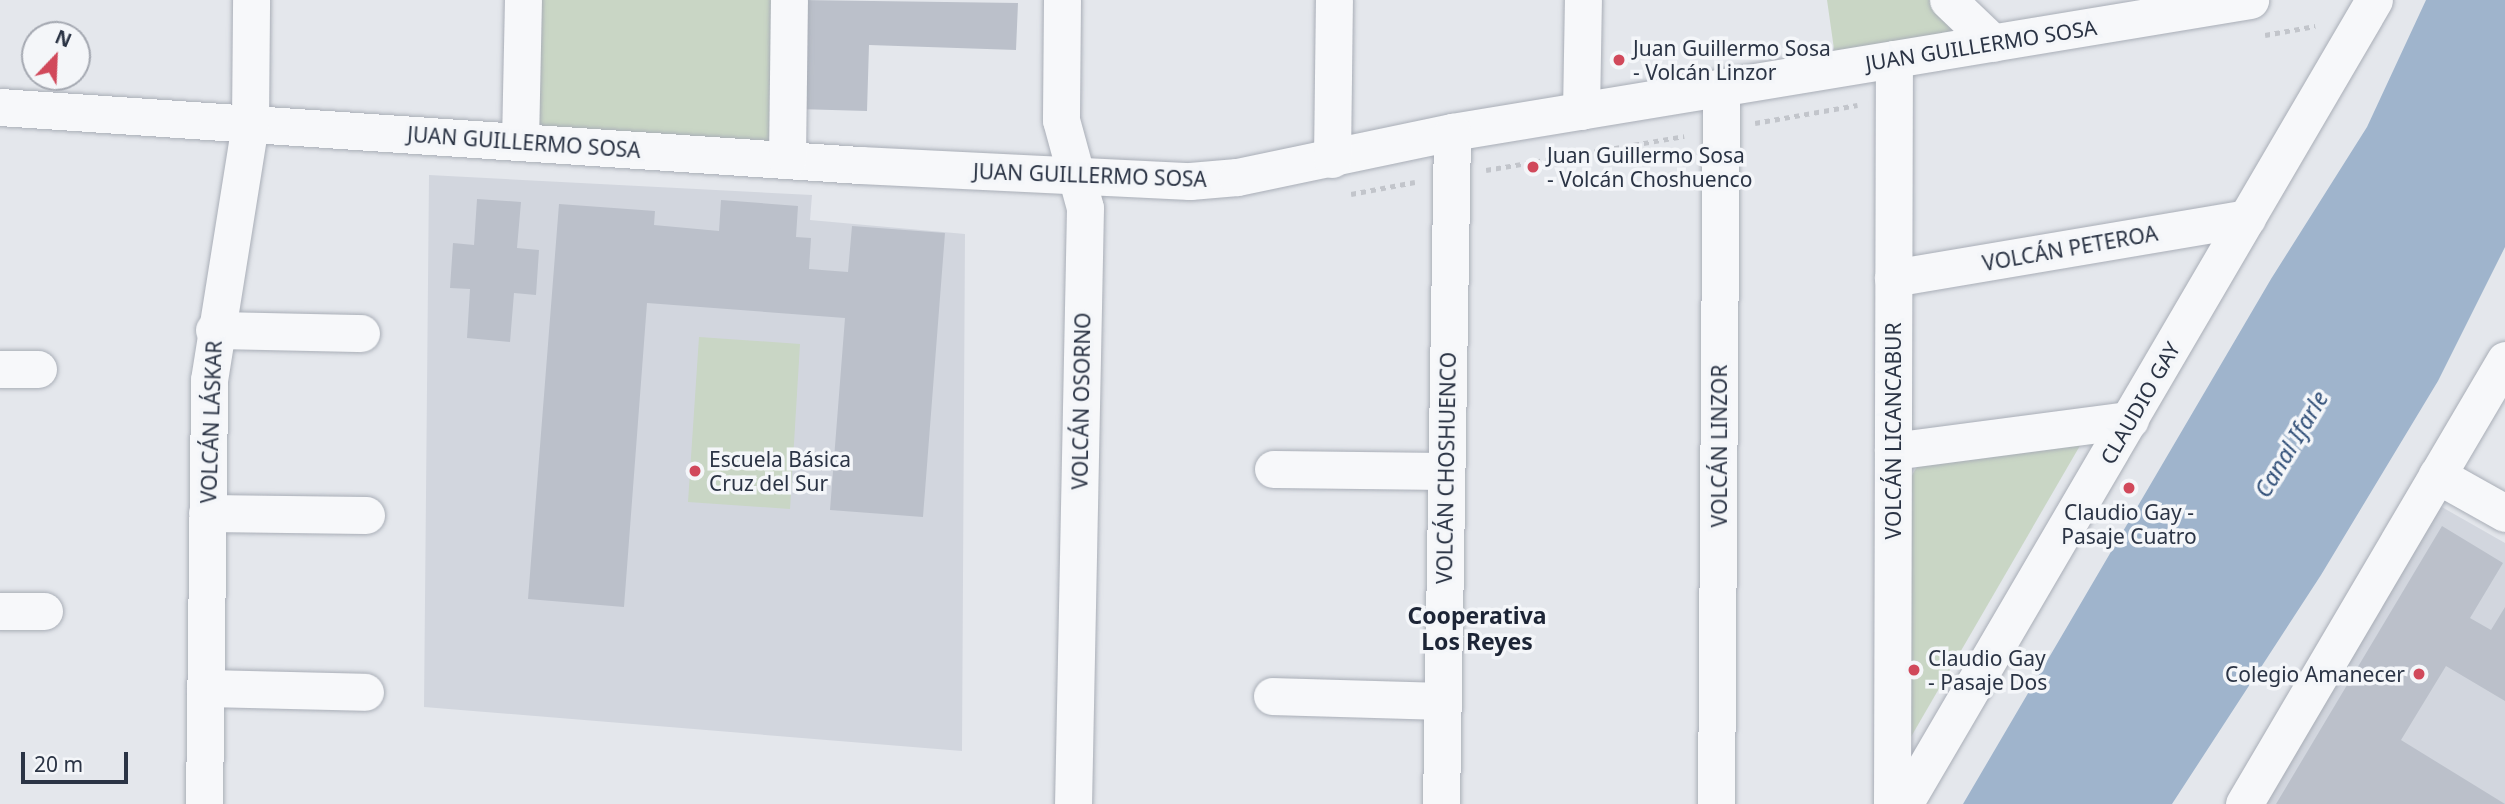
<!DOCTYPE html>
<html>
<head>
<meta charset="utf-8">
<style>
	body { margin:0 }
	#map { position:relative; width:2505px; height:804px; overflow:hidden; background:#e4e7ec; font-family:"Noto Sans",sans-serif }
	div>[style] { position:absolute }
	.built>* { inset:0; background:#d2d6de }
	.green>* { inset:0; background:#c9d6c5 }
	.water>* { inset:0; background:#9fb4cc }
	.building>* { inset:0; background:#bbc0ca }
	.path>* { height:4.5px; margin-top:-2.25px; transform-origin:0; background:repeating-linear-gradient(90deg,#c2c5cb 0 5px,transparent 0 10px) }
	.roads { filter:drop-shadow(0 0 2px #a9aeb7) drop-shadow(0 0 2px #a9aeb7) }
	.minor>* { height:37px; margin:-18.5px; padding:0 18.5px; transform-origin:18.5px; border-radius:18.5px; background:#f7f8fa }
	.dots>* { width:19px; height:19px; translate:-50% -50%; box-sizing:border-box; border:4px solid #f4f6f9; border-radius:50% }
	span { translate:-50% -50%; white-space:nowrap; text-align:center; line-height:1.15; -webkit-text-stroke:7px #f4f6f9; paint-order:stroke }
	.street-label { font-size:21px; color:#2b3445 }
	.poi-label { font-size:21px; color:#2b3445 }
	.left { translate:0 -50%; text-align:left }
	.right { translate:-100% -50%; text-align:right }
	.water-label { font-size:23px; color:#34527a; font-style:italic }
	.neighbourhood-label { font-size:23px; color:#1d2536; font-weight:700 }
	.north { position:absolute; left:21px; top:21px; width:70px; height:70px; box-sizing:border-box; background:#f4f6f9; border:2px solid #a4a8b1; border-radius:50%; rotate:23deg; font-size:19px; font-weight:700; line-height:28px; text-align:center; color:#2b3445 }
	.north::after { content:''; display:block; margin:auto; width:24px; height:32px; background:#d1495b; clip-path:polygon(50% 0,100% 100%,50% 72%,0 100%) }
	.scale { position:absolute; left:21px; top:752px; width:107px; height:32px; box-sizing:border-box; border:4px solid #2b3445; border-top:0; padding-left:9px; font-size:21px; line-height:24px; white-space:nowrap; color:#2b3445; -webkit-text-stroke:5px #f4f6f9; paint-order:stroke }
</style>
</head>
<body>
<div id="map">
	<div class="built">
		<div style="clip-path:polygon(429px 175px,812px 195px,810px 220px,965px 234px,962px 751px,424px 707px)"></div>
		<div style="clip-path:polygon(2433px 502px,2505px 543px,2505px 804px,2257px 804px)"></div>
	</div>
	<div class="green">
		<div style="clip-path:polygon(532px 0,781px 0,781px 154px,528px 133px)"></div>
		<div style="clip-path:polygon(1827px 0,1940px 0,1986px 41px,1836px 63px)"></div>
		<div style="clip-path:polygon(699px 337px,800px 344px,790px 509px,688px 502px)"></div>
		<div style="clip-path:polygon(2085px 437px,1908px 742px,1905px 488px,1920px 461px)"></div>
	</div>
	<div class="water">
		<div style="clip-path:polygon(2426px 0,2505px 0,2505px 247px,2438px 381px,2321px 575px,2172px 804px,1963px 804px,2271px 279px,2367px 127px)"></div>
	</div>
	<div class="building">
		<div style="clip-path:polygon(800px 0,1018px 3px,1016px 50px,869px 45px,867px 111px,797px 109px)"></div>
		<div style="clip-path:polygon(477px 199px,521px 202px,517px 248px,539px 250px,536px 295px,514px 293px,510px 342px,467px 338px,470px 289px,450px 288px,453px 243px,474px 245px)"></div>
		<div style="clip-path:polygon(721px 200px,798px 206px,796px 237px,811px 238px,809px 269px,848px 272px,852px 226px,945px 233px,923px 517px,830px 510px,845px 318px,647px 303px,624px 607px,528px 599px,559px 204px,655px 211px,654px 225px,719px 231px)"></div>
		<div style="clip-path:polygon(2442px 526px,2503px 563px,2470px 618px,2491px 630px,2505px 607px,2505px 701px,2446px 666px,2401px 740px,2505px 804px,2276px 804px)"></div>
	</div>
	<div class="path">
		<div style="left:2265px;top:35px;width:51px;rotate:-10.2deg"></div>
		<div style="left:1755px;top:123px;width:104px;rotate:-10deg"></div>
		<div style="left:1486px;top:170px;width:201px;rotate:-9.7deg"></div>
		<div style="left:1351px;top:194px;width:65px;rotate:-10.6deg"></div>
	</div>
	<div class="roads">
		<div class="minor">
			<div style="left:1062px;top:0;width:120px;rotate:90.5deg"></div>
			<div style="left:1061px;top:120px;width:91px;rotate:74.7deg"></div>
			<div style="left:1085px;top:208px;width:596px;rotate:91.15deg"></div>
			<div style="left:1948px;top:0;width:62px;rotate:43.7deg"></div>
			<div style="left:0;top:107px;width:862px;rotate:3.86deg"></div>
			<div style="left:860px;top:165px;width:330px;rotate:2.8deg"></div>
			<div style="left:1190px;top:181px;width:47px;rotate:-4.9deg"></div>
			<div style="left:1237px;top:177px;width:220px;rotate:-11.8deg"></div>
			<div style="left:1452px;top:132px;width:809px;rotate:-9.39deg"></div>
			<div style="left:1581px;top:111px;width:111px;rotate:-89deg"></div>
			<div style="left:520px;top:142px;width:142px;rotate:-88.8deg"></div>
			<div style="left:1332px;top:159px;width:159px;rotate:-89.3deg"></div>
			<div style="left:787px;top:160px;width:160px;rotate:-89.3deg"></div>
			<div style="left:1893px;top:278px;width:359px;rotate:-9.6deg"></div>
			<div style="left:214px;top:330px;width:147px;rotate:1.2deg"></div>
			<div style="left:0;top:369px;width:38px"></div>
			<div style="left:1893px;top:451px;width:239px;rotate:-7.5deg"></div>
			<div style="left:1273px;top:469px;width:173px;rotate:0.7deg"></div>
			<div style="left:2437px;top:475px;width:78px;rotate:29.2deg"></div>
			<div style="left:207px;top:513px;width:159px;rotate:0.7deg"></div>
			<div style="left:0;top:611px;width:44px"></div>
			<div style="left:205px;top:688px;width:160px;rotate:1.4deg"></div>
			<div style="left:1272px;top:696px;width:170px;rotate:1.7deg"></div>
			<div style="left:204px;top:804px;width:424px;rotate:-89.3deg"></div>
			<div style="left:209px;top:380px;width:260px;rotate:-80.9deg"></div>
			<div style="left:250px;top:123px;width:123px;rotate:-89.5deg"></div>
			<div style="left:1441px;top:804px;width:672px;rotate:-89.06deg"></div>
			<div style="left:1716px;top:804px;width:717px;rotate:-89.6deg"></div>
			<div style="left:1892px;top:804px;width:745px;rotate:-89.85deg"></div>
			<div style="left:1904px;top:804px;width:931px;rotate:-59.69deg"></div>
			<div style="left:2244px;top:804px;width:515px;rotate:-59.55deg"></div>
		</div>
	</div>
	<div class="dots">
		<div style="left:1619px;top:60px;background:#d1495b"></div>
		<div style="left:1533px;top:167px;background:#d1495b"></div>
		<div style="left:695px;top:471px;background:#d1495b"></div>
		<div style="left:2129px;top:488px;background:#d1495b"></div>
		<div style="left:1914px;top:670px;background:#d1495b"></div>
		<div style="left:2419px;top:674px;background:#d1495b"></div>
	</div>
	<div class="street-label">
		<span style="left:1981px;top:45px;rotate:-9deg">JUAN GUILLERMO SOSA</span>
		<span style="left:524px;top:142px;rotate:4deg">JUAN GUILLERMO SOSA</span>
		<span style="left:1090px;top:175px;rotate:2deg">JUAN GUILLERMO SOSA</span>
		<span style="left:2070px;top:248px;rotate:-10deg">VOLCÁN PETEROA</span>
		<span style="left:1081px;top:401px;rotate:-89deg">VOLCÁN OSORNO</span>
		<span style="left:2140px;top:403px;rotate:-60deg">CLAUDIO GAY</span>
		<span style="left:211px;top:422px;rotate:-88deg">VOLCÁN LÁSKAR</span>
		<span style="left:1893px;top:431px;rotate:-90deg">VOLCÁN LICANCABUR</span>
		<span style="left:1719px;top:446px;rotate:-90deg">VOLCÁN LINZOR</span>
		<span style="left:1446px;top:468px;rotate:-89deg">VOLCÁN CHOSHUENCO</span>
	</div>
	<div class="poi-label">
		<span class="left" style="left:1633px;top:60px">Juan Guillermo Sosa<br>- Volcán Linzor</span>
		<span class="left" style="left:1547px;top:167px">Juan Guillermo Sosa<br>- Volcán Choshuenco</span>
		<span class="left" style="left:709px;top:471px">Escuela Básica<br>Cruz del Sur</span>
		<span style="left:2129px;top:524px">Claudio Gay -<br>Pasaje Cuatro</span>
		<span class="left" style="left:1928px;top:670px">Claudio Gay<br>- Pasaje Dos</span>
		<span class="right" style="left:2405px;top:674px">Colegio Amanecer</span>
	</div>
	<div class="water-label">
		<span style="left:2291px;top:444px;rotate:-59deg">Canal Ifarle</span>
	</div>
	<div class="neighbourhood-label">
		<span style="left:1477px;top:628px">Cooperativa<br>Los Reyes</span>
	</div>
	<div class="north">N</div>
	<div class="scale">20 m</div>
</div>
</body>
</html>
